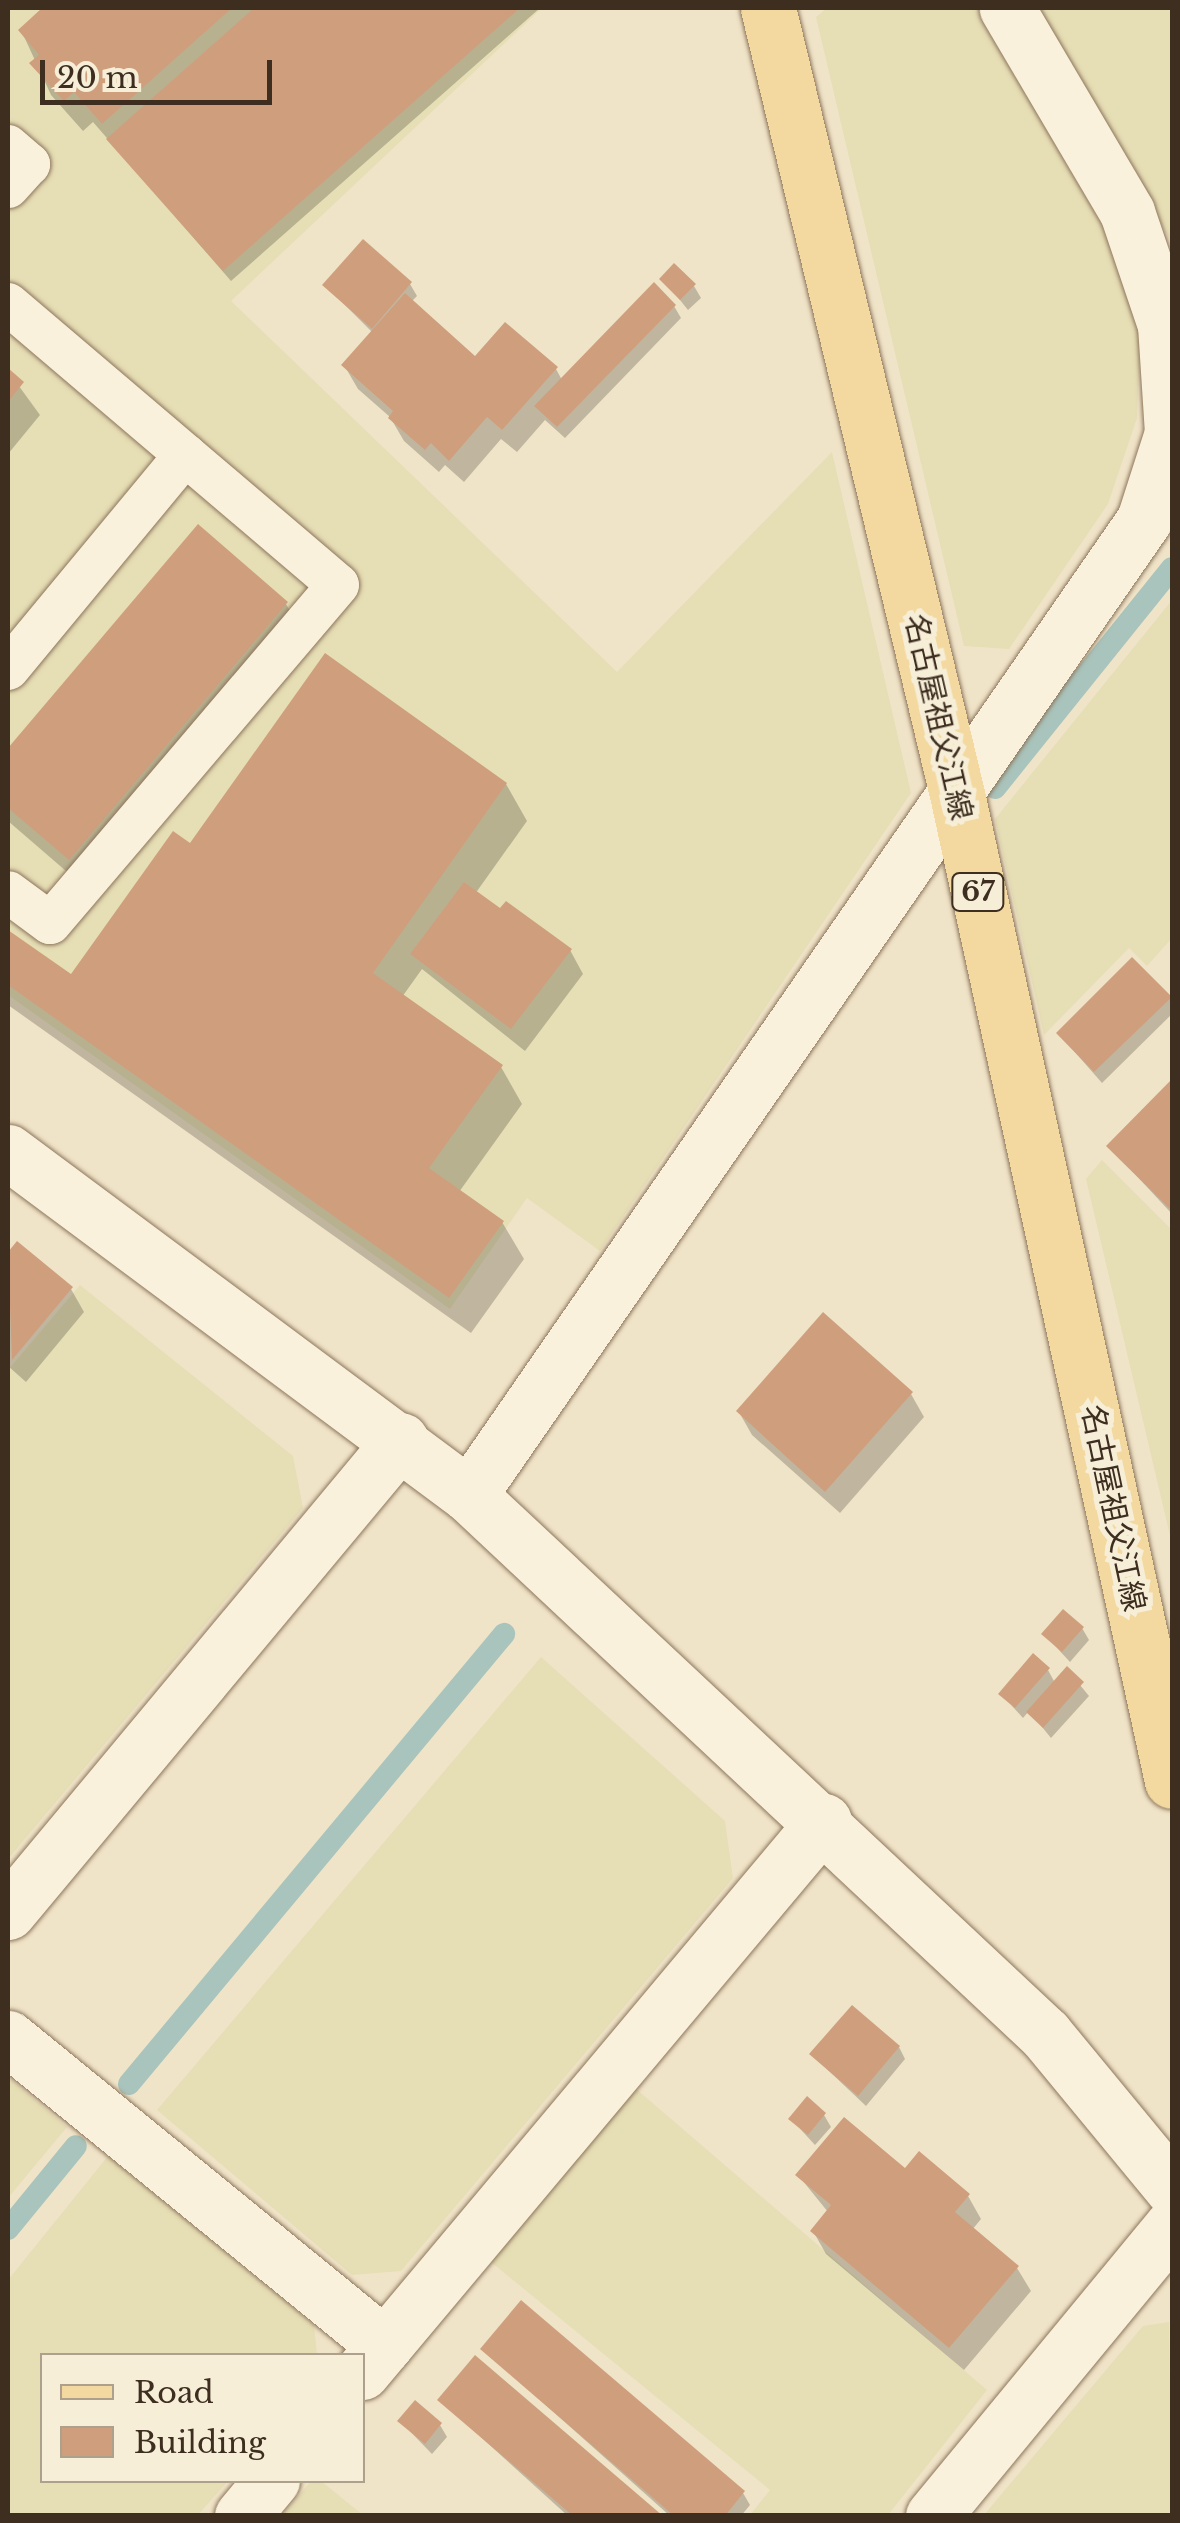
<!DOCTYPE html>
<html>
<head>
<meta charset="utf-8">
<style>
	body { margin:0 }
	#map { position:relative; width:1180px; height:2523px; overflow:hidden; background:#f0e4c8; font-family:"Libre Baskerville","Noto Sans JP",serif }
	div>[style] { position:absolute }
	.farmland>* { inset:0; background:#e6deb5 }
	.shadow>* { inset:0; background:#0003 }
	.stream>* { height:22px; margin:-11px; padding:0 11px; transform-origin:11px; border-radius:11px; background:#a9c4bc }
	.building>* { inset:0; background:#cf9f7d }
	.roads { filter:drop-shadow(0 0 2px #8d765c) drop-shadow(0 0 2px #8d765c) }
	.service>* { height:42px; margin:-21px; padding:0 21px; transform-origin:21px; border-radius:21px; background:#faf1dc }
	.minor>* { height:55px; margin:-27.5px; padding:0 27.5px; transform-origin:27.5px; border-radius:27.5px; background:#faf1dc }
	.tertiary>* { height:55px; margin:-27.5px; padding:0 27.5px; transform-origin:27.5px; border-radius:27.5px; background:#faf1dc }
	.primary>* { height:55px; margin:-27.5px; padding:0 27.5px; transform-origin:27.5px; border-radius:27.5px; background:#f3d9a0 }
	span { translate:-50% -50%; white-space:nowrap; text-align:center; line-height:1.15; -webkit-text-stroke:10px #f7eed8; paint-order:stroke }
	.shield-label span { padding:2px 8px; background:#f7eed8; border:2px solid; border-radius:8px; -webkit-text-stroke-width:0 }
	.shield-label { font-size:28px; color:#3d2e20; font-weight:700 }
	.street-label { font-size:30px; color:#3d2e20 }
	.frame { position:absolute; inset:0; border:10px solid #3d2e20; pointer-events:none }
	.legend { position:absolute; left:40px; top:2353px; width:325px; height:130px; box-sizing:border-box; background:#f7eed8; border:2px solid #ada18e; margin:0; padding:12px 18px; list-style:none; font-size:30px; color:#3d2e20 }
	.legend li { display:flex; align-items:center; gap:20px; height:50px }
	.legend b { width:50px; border:2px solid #ada18e }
	.scale { position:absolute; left:40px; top:60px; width:232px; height:45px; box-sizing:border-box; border:5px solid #3d2e20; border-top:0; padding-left:12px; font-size:30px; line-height:35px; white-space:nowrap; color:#3d2e20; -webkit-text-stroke:8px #f7eed8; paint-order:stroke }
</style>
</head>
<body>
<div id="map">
	<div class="farmland">
		<div style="clip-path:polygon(8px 8px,542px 8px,231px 301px,617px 672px,832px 452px,911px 793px,600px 1251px,527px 1198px,450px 1309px,8px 995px)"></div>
		<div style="clip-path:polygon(827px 8px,983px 8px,1119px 252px,1141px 316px,1137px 418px,1108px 504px,1009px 649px,964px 646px,816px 17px)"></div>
		<div style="clip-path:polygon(1038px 8px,1172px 8px,1172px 243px)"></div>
		<div style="clip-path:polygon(1172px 600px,1172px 938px,1147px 966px,1129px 948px,1044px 1035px,995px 819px)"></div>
		<div style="clip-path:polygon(1102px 1160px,1172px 1230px,1172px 1544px,1086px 1179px)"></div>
		<div style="clip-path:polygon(80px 1285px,293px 1456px,303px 1508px,8px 1859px,8px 1370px)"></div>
		<div style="clip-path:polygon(541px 1657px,725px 1821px,733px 1878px,401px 2271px,352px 2275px,157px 2110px)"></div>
		<div style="clip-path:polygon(8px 2077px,67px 2127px,8px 2198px)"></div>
		<div style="clip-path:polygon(635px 2088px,987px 2390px,888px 2515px,750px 2515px,770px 2490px,491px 2262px)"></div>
		<div style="clip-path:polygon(108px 2156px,314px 2325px,317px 2355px,42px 2356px,42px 2480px,228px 2481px,198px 2515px,8px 2515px,8px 2280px)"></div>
		<div style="clip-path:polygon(1169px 2322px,1172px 2515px,984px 2515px,1143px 2326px)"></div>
		<div style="clip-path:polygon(312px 2480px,321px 2481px,363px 2515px,282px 2515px)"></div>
	</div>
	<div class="shadow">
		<div style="clip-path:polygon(46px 8px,540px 8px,231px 281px,93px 122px,83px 131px,51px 95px,21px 30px)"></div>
		<div style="clip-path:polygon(663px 279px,694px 286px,701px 298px,688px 310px)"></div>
		<div style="clip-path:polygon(410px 284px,417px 296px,411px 302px,476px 359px,556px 369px,562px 380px,674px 306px,681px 318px,565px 438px,545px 420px,517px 452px,501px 439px,464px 482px,445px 465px,439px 472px,404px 441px,390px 417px,358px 389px,344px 365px,373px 333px,325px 285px)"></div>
		<div style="clip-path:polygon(8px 371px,40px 415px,8px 454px)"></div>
		<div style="clip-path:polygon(198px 528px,286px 604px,304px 635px,88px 890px,8px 821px,8px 752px)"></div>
		<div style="clip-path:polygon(506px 784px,527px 821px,475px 894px,570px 950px,583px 974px,525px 1051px,422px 969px,402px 997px,501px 1067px,522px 1104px,459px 1192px,502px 1222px,524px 1259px,471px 1333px,8px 1005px,8px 933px,71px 977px,191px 847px)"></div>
		<div style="clip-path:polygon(1170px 998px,1172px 1014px,1102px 1083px,1059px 1034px)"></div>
		<div style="clip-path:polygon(1172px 1082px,1172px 1214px,1109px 1146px)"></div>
		<div style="clip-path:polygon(17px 1244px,71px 1289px,84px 1312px,26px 1382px,8px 1366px,8px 1256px)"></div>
		<div style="clip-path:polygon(911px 1394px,924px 1417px,840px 1513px,752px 1435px,739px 1412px)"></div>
		<div style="clip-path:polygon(1082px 1628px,1089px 1640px,1070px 1662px,1044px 1634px)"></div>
		<div style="clip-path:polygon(1067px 1669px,1089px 1696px,1051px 1738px,1029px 1711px,1023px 1718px,1001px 1694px,1048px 1670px,1055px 1683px)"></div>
		<div style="clip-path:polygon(899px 2047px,905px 2059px,866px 2106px,812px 2055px)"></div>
		<div style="clip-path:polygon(824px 2115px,831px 2127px,815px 2145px,791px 2119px)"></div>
		<div style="clip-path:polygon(798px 2175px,968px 2196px,981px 2219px,972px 2230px,1017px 2268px,1031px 2291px,964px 2370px,826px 2254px,813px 2231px,828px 2212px)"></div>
		<div style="clip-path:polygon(483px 2349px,743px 2493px,750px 2505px,741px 2516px,670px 2516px)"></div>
		<div style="clip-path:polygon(440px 2400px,659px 2516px,568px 2516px)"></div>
		<div style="clip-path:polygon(400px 2421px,440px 2425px,447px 2437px,432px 2454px)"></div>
	</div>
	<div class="stream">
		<div style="left:995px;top:788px;width:282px;rotate:-51.2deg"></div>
		<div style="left:129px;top:2084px;width:586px;rotate:-50.19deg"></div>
		<div style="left:8px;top:2229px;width:107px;rotate:-50.7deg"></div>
	</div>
	<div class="building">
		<div style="clip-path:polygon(42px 8px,232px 8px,102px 124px,74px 92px,64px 101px,29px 63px,39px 55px,18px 30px)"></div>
		<div style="clip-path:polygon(254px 8px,520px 8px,223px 271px,106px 139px)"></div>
		<div style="clip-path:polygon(363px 239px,412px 282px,372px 329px,322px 285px)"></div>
		<div style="clip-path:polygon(674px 263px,696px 284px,680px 300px,659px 279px)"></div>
		<div style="clip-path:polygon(654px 282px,676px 305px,557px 427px,534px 406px)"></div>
		<div style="clip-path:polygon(405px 293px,475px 356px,505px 322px,558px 367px,502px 430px,487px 417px,449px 461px,431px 443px,425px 450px,388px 418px,393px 411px,341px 365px)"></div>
		<div style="clip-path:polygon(8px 368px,24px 382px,8px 402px)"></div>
		<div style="clip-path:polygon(198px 524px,288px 602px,69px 860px,8px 808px,8px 748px)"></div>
		<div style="clip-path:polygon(325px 653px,507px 783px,373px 973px,503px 1065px,429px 1168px,504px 1221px,449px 1298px,8px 985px,8px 930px,71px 974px,173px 831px,190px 843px)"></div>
		<div style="clip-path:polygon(464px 882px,500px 908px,506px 901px,572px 949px,511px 1029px,410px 954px)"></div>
		<div style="clip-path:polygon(1132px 957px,1172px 997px,1094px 1072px,1056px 1033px)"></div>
		<div style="clip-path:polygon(1172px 1079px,1172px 1211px,1106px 1146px)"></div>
		<div style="clip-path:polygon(17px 1241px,73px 1287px,12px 1360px,8px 1252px)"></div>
		<div style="clip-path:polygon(823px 1312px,913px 1392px,825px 1492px,736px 1411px)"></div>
		<div style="clip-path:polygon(1063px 1609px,1084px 1627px,1062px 1652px,1041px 1634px)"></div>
		<div style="clip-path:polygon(1033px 1653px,1050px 1668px,1015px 1708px,998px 1694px)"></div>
		<div style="clip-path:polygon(1067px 1666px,1084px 1682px,1043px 1728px,1026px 1712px)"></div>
		<div style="clip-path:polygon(852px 2005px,900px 2046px,858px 2096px,809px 2054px)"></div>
		<div style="clip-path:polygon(807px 2096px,826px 2113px,808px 2135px,788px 2119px)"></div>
		<div style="clip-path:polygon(844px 2117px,905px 2168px,919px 2151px,970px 2194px,955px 2212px,1019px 2266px,949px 2348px,810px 2231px,831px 2205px,795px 2175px)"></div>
		<div style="clip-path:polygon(521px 2300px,745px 2491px,725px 2516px,674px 2516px,480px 2349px)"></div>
		<div style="clip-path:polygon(475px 2355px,663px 2516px,573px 2516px,437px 2400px)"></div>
		<div style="clip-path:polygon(415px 2400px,442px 2423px,425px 2444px,397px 2421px)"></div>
	</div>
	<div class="roads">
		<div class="service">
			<div style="left:8px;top:146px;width:28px;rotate:41deg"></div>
			<div style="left:29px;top:164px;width:31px;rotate:132deg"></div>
			<div style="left:8px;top:304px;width:433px;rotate:40.4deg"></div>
			<div style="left:338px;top:585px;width:444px;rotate:130.4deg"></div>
			<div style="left:50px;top:923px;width:52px;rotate:-143.6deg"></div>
			<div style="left:8px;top:669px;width:278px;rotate:-50.4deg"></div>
		</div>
		<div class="minor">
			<div style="left:469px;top:1495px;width:1186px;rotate:-55.3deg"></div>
			<div style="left:1144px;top:520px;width:91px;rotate:-72.2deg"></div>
			<div style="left:1172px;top:433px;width:108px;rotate:-93.7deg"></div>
			<div style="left:1165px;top:325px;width:119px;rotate:-108.6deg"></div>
			<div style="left:1127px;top:212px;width:237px;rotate:-120.5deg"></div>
			<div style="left:8px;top:1912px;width:614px;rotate:-50.22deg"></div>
			<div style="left:8px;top:2038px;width:486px;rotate:39.2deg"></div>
			<div style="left:362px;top:2372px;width:719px;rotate:-50.02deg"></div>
			<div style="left:242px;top:2516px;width:47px;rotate:-50.2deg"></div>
			<div style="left:933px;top:2516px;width:376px;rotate:-50.5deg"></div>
		</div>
		<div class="tertiary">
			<div style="left:8px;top:1152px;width:575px;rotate:36.65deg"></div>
			<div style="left:469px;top:1495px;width:789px;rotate:43.1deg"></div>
			<div style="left:1045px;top:2034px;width:200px;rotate:50.5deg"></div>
		</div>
		<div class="primary">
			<div style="left:768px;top:8px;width:808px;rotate:76.48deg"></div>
			<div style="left:957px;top:794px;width:1010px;rotate:77.71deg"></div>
		</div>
	</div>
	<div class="shield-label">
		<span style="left:978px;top:892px">67</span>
	</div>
	<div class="street-label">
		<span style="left:938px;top:717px;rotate:77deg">名古屋祖父江線</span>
		<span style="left:1113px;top:1508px;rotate:78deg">名古屋祖父江線</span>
	</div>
	<div class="frame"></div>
	<ul class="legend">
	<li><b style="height:12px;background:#f3d9a0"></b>Road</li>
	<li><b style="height:28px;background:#cf9f7d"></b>Building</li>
	</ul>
	<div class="scale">20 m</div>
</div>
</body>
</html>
